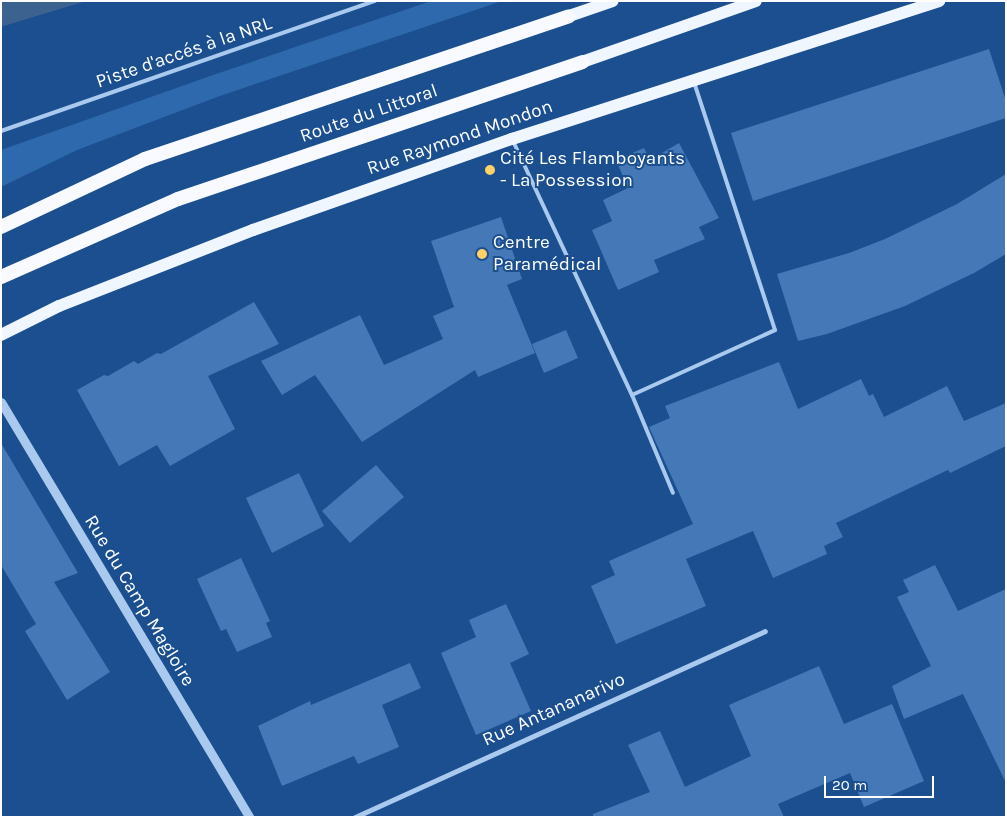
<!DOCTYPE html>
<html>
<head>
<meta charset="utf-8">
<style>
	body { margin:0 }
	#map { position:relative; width:1007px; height:818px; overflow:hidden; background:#1b4f8f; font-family:Karla,sans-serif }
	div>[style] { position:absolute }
	.green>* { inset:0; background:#2e69ad }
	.water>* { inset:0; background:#3c6290 }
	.pier>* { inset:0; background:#1b4f8f }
	.building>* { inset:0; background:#4478b7 }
	.service>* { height:4px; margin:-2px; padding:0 2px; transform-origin:2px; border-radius:2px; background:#a9c9ee }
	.minor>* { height:5px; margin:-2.5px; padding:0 2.5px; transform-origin:2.5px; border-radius:2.5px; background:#a9c9ee }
	.tertiary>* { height:9px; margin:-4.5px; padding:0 4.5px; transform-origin:4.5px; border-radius:4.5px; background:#a9c9ee }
	.primary>* { height:12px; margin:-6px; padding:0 6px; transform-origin:6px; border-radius:6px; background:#f0f6ff }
	.trunk>* { height:14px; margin:-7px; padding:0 7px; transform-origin:7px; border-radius:7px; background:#f8faff }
	.dots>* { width:14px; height:14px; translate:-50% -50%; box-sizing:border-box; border:2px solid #1b4f8f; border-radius:50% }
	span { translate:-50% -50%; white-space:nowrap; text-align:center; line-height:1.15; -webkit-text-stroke:4px #1b4f8f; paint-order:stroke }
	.street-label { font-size:19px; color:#fff }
	.poi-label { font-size:19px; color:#fff }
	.left { translate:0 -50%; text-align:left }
	.frame { position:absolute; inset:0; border:2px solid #fff; pointer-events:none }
	.scale { position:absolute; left:824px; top:776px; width:110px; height:22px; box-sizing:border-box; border:2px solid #fff; border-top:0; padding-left:6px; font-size:15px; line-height:18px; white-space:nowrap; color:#fff; -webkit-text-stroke:4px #1b4f8f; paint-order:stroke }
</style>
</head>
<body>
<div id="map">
	<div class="green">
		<div style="clip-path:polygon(431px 1px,502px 1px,217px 97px,77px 150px,1px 187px,1px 150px,213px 75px)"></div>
	</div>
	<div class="water">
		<div style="clip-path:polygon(1px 1px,87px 1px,1px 27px)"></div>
	</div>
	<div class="pier">
		<div style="clip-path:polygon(87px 1px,90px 1px,1px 29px,1px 27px)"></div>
	</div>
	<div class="building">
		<div style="clip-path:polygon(989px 49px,1006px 101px,1006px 118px,753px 201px,731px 133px)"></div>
		<div style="clip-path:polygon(679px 143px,719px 218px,699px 227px,705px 239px,654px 260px,659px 272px,618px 290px,592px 230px,612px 221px,603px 200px,628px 188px,616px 160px,644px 148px,650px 160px)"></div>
		<div style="clip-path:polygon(1006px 174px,1006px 254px,974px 273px,905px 306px,827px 334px,798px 341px,777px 274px,849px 253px,885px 239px,957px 204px)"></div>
		<div style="clip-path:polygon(501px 217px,522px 279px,507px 285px,535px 353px,478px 377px,475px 370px,362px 442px,315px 375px,282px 395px,261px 361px,360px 315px,384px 365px,443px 339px,433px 316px,454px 307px,431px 241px)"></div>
		<div style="clip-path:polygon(254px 302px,279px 344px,208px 376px,235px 429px,170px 466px,157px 445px,119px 466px,77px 390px,104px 375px,108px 376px,134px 361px,138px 364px,157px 353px,161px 354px)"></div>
		<div style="clip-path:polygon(566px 330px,578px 358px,544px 373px,532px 344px)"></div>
		<div style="clip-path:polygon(779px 362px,798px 409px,861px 379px,869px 396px,873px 394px,884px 417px,947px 386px,964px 421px,1006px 403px,1006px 446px,950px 473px,948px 470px,836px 523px,843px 537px,824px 546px,827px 554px,773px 578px,753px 531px,686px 559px,706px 606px,616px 644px,591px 586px,615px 575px,609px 561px,693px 524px,649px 427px,670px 418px,665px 406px)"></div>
		<div style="clip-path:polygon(1px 443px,78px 573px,54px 582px,110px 672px,67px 700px,25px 631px,36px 624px,1px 565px)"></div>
		<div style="clip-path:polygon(376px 465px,404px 497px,350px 543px,322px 511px)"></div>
		<div style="clip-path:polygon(299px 473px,324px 526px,272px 553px,246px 498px)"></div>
		<div style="clip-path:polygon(241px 558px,270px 621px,266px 623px,272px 637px,237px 652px,226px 629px,221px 631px,197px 579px)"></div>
		<div style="clip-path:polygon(935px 565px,958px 611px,1006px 589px,1006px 783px,963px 694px,904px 719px,892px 686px,931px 666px,897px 597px,909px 592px,903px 580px)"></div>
		<div style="clip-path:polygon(506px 604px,529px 654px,510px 663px,531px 711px,476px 735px,441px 653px,476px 637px,469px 620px)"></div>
		<div style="clip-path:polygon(410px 663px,421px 688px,382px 705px,399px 747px,358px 764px,354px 756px,282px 786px,258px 726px,310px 701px,311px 705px)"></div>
		<div style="clip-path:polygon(819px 666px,844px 724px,892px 704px,924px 781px,864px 807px,850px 773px,778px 804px,784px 817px,593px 817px,593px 814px,650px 792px,628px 745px,660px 731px,685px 787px,751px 756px,729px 705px)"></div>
	</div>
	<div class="service">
		<div style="left:1px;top:131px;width:396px;rotate:-19.2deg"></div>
		<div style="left:513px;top:141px;width:280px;rotate:64.9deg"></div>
		<div style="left:632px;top:395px;width:106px;rotate:67.3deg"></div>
		<div style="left:632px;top:395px;width:157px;rotate:-24.4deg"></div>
		<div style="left:775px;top:330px;width:261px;rotate:-108.1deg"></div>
	</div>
	<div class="minor">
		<div style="left:355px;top:817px;width:450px;rotate:-24.4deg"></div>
	</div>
	<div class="tertiary">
		<div style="left:1px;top:402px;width:483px;rotate:59.1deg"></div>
	</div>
	<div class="primary">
		<div style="left:569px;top:16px;width:46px;rotate:-18.8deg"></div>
		<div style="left:582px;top:62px;width:184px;rotate:-19.3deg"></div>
		<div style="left:1px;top:335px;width:65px;rotate:-26.6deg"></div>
		<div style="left:59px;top:306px;width:208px;rotate:-21.4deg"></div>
		<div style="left:253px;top:230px;width:275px;rotate:-19.4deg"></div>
		<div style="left:512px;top:139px;width:449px;rotate:-17.9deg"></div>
	</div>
	<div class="trunk">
		<div style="left:1px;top:227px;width:159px;rotate:-25.3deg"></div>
		<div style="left:145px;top:159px;width:447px;rotate:-18.6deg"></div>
		<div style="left:1px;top:277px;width:193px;rotate:-23.8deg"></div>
		<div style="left:178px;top:199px;width:427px;rotate:-18.7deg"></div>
	</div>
	<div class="dots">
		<div style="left:490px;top:170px;background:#ffd166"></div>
		<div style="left:482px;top:254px;background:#ffd166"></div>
	</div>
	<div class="street-label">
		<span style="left:184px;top:53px;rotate:-19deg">Piste d'accés à la NRL</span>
		<span style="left:369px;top:114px;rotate:-19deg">Route du Littoral</span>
		<span style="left:460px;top:138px;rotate:-19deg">Rue Raymond Mondon</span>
		<span style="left:139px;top:601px;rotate:59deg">Rue du Camp Magloire</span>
		<span style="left:554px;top:710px;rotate:-24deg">Rue Antananarivo</span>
	</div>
	<div class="poi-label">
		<span class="left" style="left:500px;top:170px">Cité Les Flamboyants<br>- La Possession</span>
		<span class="left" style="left:493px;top:254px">Centre<br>Paramédical</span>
	</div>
	<div class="frame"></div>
	<div class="scale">20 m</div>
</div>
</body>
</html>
